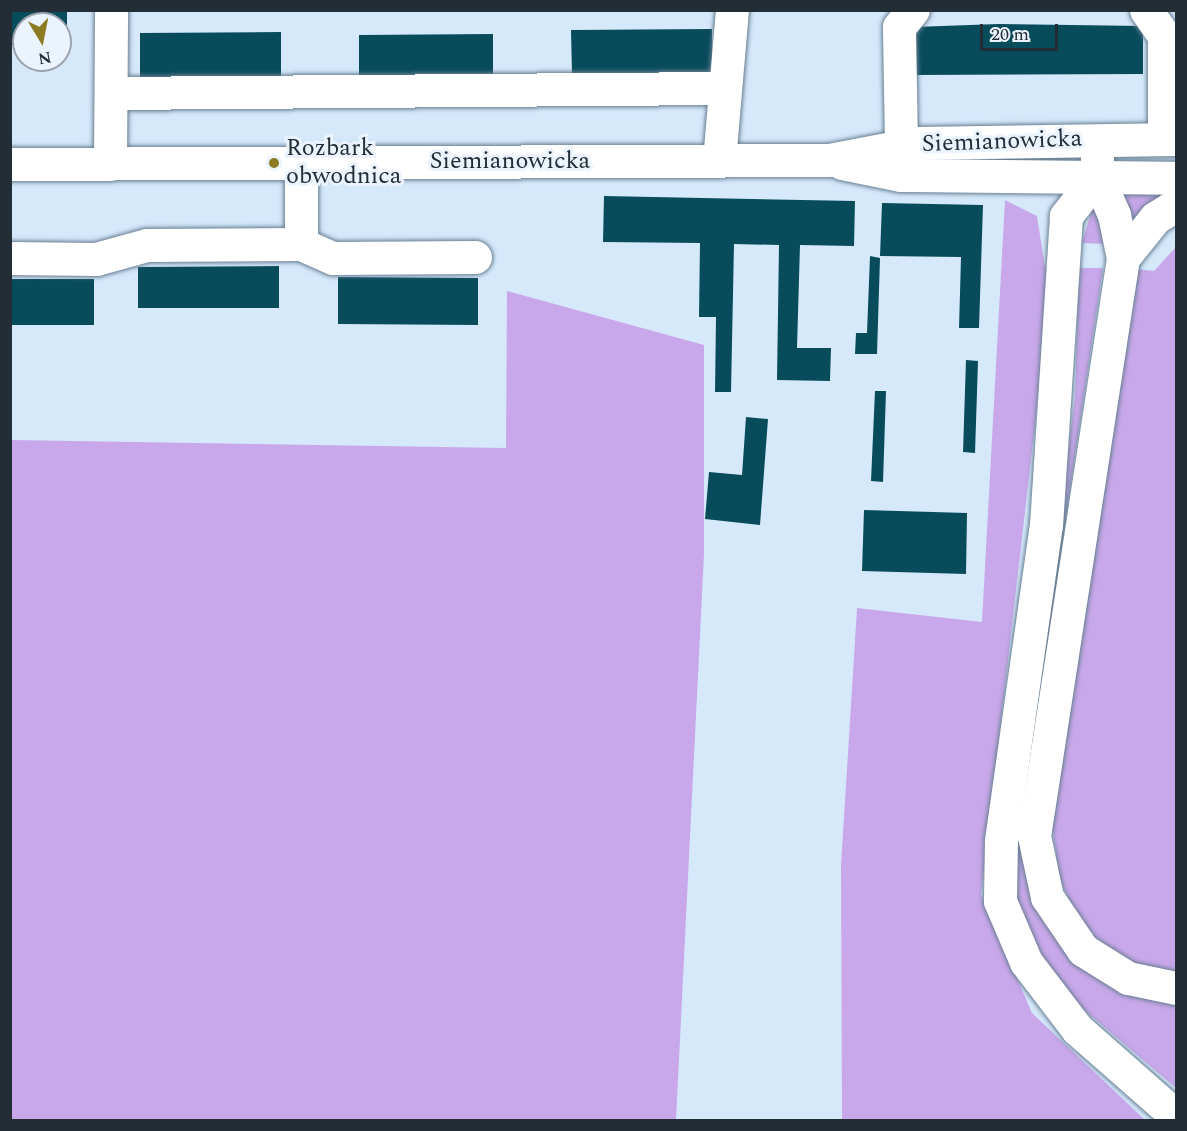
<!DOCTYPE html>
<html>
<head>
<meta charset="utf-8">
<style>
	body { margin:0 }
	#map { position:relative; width:1187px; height:1131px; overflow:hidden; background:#d5e9fb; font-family:Spectral,serif }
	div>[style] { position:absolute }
	.green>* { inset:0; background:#c8a8ea }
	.building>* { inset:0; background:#084c5b }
	.roads { filter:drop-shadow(0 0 2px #687e93) drop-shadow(0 0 2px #687e93) }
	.minor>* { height:33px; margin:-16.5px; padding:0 16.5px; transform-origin:16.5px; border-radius:16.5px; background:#fff }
	.major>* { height:33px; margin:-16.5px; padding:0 16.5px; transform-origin:16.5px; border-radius:16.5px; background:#fff }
	.dots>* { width:16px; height:16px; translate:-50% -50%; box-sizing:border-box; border:3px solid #ebf4fe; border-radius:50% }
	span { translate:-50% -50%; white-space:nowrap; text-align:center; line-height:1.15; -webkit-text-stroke:6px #ebf4fe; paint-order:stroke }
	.street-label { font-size:24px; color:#232d35 }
	.poi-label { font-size:24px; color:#232d35 }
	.left { translate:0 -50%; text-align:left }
	.frame { position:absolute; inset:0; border:12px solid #232d35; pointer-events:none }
	.north { position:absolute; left:12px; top:12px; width:60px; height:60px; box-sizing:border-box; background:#ebf4fe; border:2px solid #9ba4ae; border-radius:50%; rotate:170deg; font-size:16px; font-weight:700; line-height:24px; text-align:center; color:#232d35 }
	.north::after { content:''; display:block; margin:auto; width:21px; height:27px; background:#8d7b21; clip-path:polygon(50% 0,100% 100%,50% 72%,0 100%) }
	.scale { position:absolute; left:980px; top:24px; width:78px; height:27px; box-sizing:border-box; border:3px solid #232d35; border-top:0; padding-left:8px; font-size:18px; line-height:21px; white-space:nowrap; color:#232d35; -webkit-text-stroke:4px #ebf4fe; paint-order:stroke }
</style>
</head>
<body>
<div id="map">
	<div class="green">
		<div style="clip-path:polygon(1123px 190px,1167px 192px,1134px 228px)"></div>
		<div style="clip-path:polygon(1005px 200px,1037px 216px,1045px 267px,1053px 268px,981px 895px,1032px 1013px,1145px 1120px,842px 1120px,841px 865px,857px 608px,982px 622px)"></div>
		<div style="clip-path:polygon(1094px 203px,1105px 244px,1082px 243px)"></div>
		<div style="clip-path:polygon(1176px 247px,1176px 978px,1123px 960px,1084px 931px,1060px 880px,1051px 820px,1136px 269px,1154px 271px)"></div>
		<div style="clip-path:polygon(1079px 268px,1103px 268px,1051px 615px,1038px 903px,1176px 998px,1176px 1088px,1083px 1009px,1042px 962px,1019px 909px,1014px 878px,1075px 397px)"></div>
		<div style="clip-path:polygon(507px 291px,704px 345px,704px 554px,676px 1120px,11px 1120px,11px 440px,506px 448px)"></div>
	</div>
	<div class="building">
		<div style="clip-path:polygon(10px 10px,67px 10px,67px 45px,60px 45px,60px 24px,24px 24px,24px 45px,10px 45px)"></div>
		<div style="clip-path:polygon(998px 24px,1143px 26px,1143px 74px,914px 75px,914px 27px)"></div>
		<div style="clip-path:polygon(712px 29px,712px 72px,572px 74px,571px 30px)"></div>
		<div style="clip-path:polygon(281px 32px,281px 78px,140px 79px,140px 33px)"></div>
		<div style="clip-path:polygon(493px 34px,493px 79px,359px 79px,359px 35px)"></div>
		<div style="clip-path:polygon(604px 196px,855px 201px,854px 246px,800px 245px,797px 348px,831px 348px,830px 381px,777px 380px,779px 245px,734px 244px,731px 392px,715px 392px,716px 317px,699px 317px,700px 243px,603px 242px)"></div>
		<div style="clip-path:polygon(882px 203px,983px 205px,979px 328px,959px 328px,961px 257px,880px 256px)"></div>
		<div style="clip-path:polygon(870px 256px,880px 258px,877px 354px,855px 354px,856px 333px,867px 333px)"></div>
		<div style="clip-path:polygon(279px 266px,279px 308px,138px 308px,138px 267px)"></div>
		<div style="clip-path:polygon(338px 277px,478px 278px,478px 325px,338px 324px)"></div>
		<div style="clip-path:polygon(10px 279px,94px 279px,94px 325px,10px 325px)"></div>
		<div style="clip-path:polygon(966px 360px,978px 361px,975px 453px,963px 452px)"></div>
		<div style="clip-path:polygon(875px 391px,886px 391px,883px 482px,871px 481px)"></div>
		<div style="clip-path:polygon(746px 417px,768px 419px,760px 525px,705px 519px,709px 472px,742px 475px)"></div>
		<div style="clip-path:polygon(864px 510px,967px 513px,966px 574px,862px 571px)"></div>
	</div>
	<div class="roads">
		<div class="minor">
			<div style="left:1146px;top:10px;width:32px;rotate:55deg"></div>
			<div style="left:1164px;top:36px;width:103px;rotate:90deg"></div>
			<div style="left:111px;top:93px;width:611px;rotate:-0.47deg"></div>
			<div style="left:901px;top:145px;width:118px;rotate:-91deg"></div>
			<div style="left:899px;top:27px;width:22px;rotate:-51deg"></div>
			<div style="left:719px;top:161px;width:152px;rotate:-85.1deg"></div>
			<div style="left:301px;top:163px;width:81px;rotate:90deg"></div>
			<div style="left:110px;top:164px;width:154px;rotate:-89.6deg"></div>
			<div style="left:10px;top:258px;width:86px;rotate:0.7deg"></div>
			<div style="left:96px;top:259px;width:53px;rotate:-15.4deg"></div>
			<div style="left:147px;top:245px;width:154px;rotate:-0.4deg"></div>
			<div style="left:301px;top:244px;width:35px;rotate:24deg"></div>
			<div style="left:333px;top:258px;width:142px;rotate:-0.4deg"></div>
		</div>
		<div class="major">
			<div style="left:1097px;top:158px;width:18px;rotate:90deg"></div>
			<div style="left:1097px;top:176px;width:43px;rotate:66.4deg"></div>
			<div style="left:1114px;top:215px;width:44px;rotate:78.2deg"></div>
			<div style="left:1123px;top:258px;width:585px;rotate:98.75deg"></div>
			<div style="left:1034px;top:836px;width:62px;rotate:78deg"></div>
			<div style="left:1047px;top:897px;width:64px;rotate:55.8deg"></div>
			<div style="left:1083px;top:950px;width:53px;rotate:31.9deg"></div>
			<div style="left:1128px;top:978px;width:49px;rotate:11.8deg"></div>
			<div style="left:842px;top:163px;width:60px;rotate:11.5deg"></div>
			<div style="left:901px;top:175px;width:275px;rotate:0.6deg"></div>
			<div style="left:10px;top:164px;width:819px;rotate:-0.28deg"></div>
			<div style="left:829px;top:160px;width:91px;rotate:-10.8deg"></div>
			<div style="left:918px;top:143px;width:258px;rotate:-0.9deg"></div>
			<div style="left:1097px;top:176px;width:51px;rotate:127.8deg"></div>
			<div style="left:1066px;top:216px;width:309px;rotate:93.7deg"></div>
			<div style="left:1046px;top:524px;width:320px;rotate:98.1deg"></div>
			<div style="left:1001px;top:841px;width:60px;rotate:91deg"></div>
			<div style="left:1000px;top:901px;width:66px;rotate:66.9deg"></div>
			<div style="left:1026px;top:962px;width:84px;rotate:52.7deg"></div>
			<div style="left:1077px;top:1029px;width:132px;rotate:41.3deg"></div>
			<div style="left:1123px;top:258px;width:51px;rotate:-51.3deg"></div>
			<div style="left:1155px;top:218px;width:25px;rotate:-32deg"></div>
		</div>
	</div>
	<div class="dots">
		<div style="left:274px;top:163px;background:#8d7b21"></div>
	</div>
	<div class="street-label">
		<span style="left:1002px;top:142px;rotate:-2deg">Siemianowicka</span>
		<span style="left:510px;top:162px">Siemianowicka</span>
	</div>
	<div class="poi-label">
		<span class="left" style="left:286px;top:163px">Rozbark<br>obwodnica</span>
	</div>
	<div class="frame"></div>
	<div class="north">N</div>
	<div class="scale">20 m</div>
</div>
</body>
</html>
